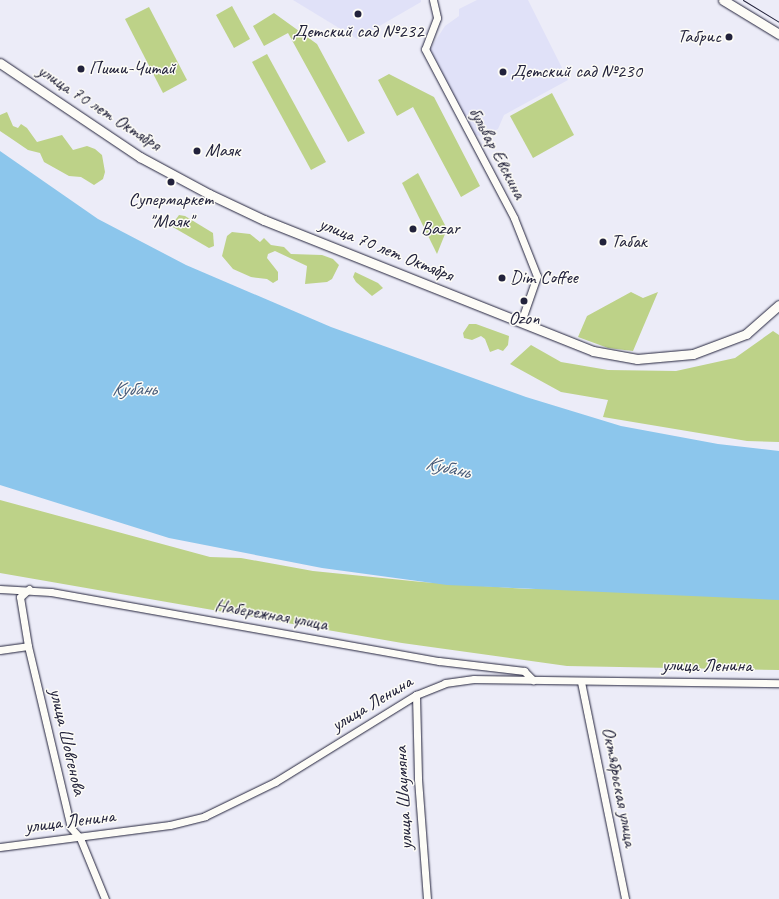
<!DOCTYPE html>
<html>
<head>
<meta charset="utf-8">
<style>
	body { margin:0 }
	#map { position:relative; width:779px; height:899px; overflow:hidden; background:#ececf8; font-family:Caveat,sans-serif }
	div>[style] { position:absolute }
	.built>* { inset:0; background:#e0e1f8 }
	.green>* { inset:0; background:#bdd288 }
	.water>* { inset:0; background:#8cc6ec }
	.roads { filter:drop-shadow(0 0 1px #22223b) drop-shadow(0 0 1px #22223b) }
	.minor>* { height:7px; margin:-3.5px; padding:0 3.5px; transform-origin:3.5px; border-radius:3.5px; background:#fdfcf7 }
	.major>* { height:9px; margin:-4.5px; padding:0 4.5px; transform-origin:4.5px; border-radius:4.5px; background:#fdfcf7 }
	.tram>* { height:1px; margin:-0.5px; padding:0 0.5px; transform-origin:0.5px; border-radius:0.5px; background:#22223b }
	.dots>* { width:11px; height:11px; translate:-50% -50%; box-sizing:border-box; border:2px solid #fdfcf7; border-radius:50% }
	span { translate:-50% -50%; white-space:nowrap; text-align:center; line-height:1.15; -webkit-text-stroke:3px #fdfcf7; paint-order:stroke }
	.poi-label { font-size:19px; color:#22223b }
	.right { translate:-100% -50%; text-align:right }
	.left { translate:0 -50%; text-align:left }
	.street-label { font-size:19px; color:#22223b }
	.water-label { font-size:20px; color:#475b79; font-style:italic }
</style>
</head>
<body>
<div id="map">
	<div class="built">
		<div style="clip-path:polygon(293px 0,421px 0,421px 2px,357px 39px)"></div>
		<div style="clip-path:polygon(477px 0,528px 0,568px 80px,504px 115px,498px 129px,482px 137px,473px 134px,430px 49px,445px 26px,459px 16px,459px 9px)"></div>
	</div>
	<div class="green">
		<div style="clip-path:polygon(232px 6px,250px 39px,234px 48px,216px 15px)"></div>
		<div style="clip-path:polygon(149px 7px,187px 80px,163px 93px,125px 19px)"></div>
		<div style="clip-path:polygon(274px 13px,317px 44px,365px 133px,348px 142px,288px 33px,264px 46px,253px 26px)"></div>
		<div style="clip-path:polygon(267px 54px,326px 162px,311px 170px,252px 62px)"></div>
		<div style="clip-path:polygon(389px 74px,434px 97px,480px 186px,461px 197px,413px 107px,397px 116px,378px 80px)"></div>
		<div style="clip-path:polygon(552px 93px,574px 135px,533px 158px,510px 116px)"></div>
		<div style="clip-path:polygon(7px 112px,13px 126px,18px 128px,21px 124px,27px 128px,37px 142px,62px 135px,73px 150px,87px 146px,95px 149px,102px 155px,105px 172px,103px 179px,94px 185px,81px 177px,69px 176px,44px 162px,40px 153px,28px 150px,9px 137px,0 131px,0 115px)"></div>
		<div style="clip-path:polygon(418px 173px,447px 229px,437px 254px,402px 183px)"></div>
		<div style="clip-path:polygon(179px 215px,185px 216px,213px 233px,214px 246px,209px 248px,171px 226px)"></div>
		<div style="clip-path:polygon(232px 232px,250px 234px,260px 242px,264px 238px,271px 245px,284px 247px,291px 254px,322px 255px,333px 259px,339px 265px,332px 279px,327px 282px,305px 284px,307px 266px,275px 251px,268px 254px,267px 258px,278px 272px,278px 280px,273px 283px,267px 279px,251px 277px,233px 269px,222px 256px,227px 236px)"></div>
		<div style="clip-path:polygon(355px 272px,378px 283px,383px 288px,372px 296px,356px 282px,353px 277px)"></div>
		<div style="clip-path:polygon(631px 292px,643px 298px,658px 292px,633px 351px,608px 348px,578px 337px,587px 316px)"></div>
		<div style="clip-path:polygon(469px 324px,476px 324px,509px 336px,508px 345px,503px 351px,498px 349px,490px 352px,485px 339px,481px 336px,472px 340px,464px 338px,463px 333px)"></div>
		<div style="clip-path:polygon(773px 331px,779px 335px,779px 442px,747px 441px,603px 417px,608px 400px,561px 392px,510px 364px,531px 345px,561px 362px,608px 370px,676px 371px,735px 358px)"></div>
		<div style="clip-path:polygon(0 500px,210px 557px,241px 558px,313px 571px,422px 582px,529px 589px,596px 589px,779px 599px,779px 670px,567px 666px,402px 643px,0 573px)"></div>
	</div>
	<div class="water">
		<div style="clip-path:polygon(0 151px,98px 219px,186px 265px,331px 327px,526px 397px,621px 426px,718px 444px,779px 451px,779px 600px,447px 585px,322px 568px,169px 538px,0 485px)"></div>
	</div>
	<div class="roads">
		<div class="minor">
			<div style="left:433px;top:0;width:18px;rotate:77deg"></div>
			<div style="left:437px;top:18px;width:33px;rotate:111deg"></div>
			<div style="left:425px;top:49px;width:191px;rotate:62.2deg"></div>
			<div style="left:514px;top:218px;width:62px;rotate:68.4deg"></div>
			<div style="left:537px;top:276px;width:49px;rotate:109.2deg"></div>
			<div style="left:0;top:589px;width:51px;rotate:3.4deg"></div>
			<div style="left:51px;top:592px;width:394px;rotate:10.1deg"></div>
			<div style="left:439px;top:661px;width:86px;rotate:6.7deg"></div>
			<div style="left:524px;top:671px;width:13px;rotate:45deg"></div>
			<div style="left:29px;top:589px;width:12px;rotate:138deg"></div>
			<div style="left:20px;top:597px;width:50px;rotate:80.7deg"></div>
			<div style="left:28px;top:646px;width:187px;rotate:76.7deg"></div>
			<div style="left:71px;top:828px;width:13px;rotate:48deg"></div>
			<div style="left:80px;top:838px;width:66px;rotate:67.7deg"></div>
			<div style="left:0;top:650px;width:28px;rotate:-8deg"></div>
			<div style="left:581px;top:682px;width:221px;rotate:78.5deg"></div>
			<div style="left:416px;top:695px;width:84px;rotate:88.6deg"></div>
			<div style="left:418px;top:779px;width:120px;rotate:85.7deg"></div>
			<div style="left:0;top:847px;width:171px;rotate:-7.4deg"></div>
			<div style="left:170px;top:825px;width:36px;rotate:-14deg"></div>
			<div style="left:205px;top:816px;width:78px;rotate:-25.9deg"></div>
			<div style="left:275px;top:782px;width:166px;rotate:-31.7deg"></div>
			<div style="left:416px;top:695px;width:31px;rotate:-22deg"></div>
			<div style="left:445px;top:683px;width:29px;rotate:-8deg"></div>
			<div style="left:474px;top:679px;width:305px;rotate:0.8deg"></div>
		</div>
		<div class="major">
			<div style="left:723px;top:0;width:66px;rotate:31.3deg"></div>
			<div style="left:0;top:63px;width:169px;rotate:33.9deg"></div>
			<div style="left:140px;top:157px;width:78px;rotate:28.2deg"></div>
			<div style="left:209px;top:194px;width:61px;rotate:25.3deg"></div>
			<div style="left:264px;top:220px;width:354px;rotate:21.7deg"></div>
			<div style="left:593px;top:351px;width:45px;rotate:10.3deg"></div>
			<div style="left:637px;top:359px;width:56px;rotate:-5.1deg"></div>
			<div style="left:693px;top:354px;width:57px;rotate:-20.7deg"></div>
			<div style="left:746px;top:334px;width:44px;rotate:-41.3deg"></div>
		</div>
	</div>
	<div class="tram">
		<div style="left:743px;top:0;width:42px;rotate:31.4deg"></div>
	</div>
	<div class="dots">
		<div style="left:358px;top:14px;background:#22223b"></div>
		<div style="left:729px;top:37px;background:#22223b"></div>
		<div style="left:81px;top:69px;background:#22223b"></div>
		<div style="left:503px;top:72px;background:#22223b"></div>
		<div style="left:197px;top:151px;background:#22223b"></div>
		<div style="left:171px;top:182px;background:#22223b"></div>
		<div style="left:413px;top:229px;background:#22223b"></div>
		<div style="left:603px;top:242px;background:#22223b"></div>
		<div style="left:502px;top:278px;background:#22223b"></div>
		<div style="left:524px;top:301px;background:#22223b"></div>
	</div>
	<div class="poi-label">
		<span style="left:358px;top:32px">Детский сад №232</span>
		<span class="right" style="left:721px;top:37px">Табрис</span>
		<span class="left" style="left:89px;top:69px">Пиши-Читай</span>
		<span class="left" style="left:511px;top:72px">Детский сад №230</span>
		<span class="left" style="left:205px;top:151px">Маяк</span>
		<span style="left:171px;top:211px">Супермаркет<br>"Маяк"</span>
		<span class="left" style="left:421px;top:229px">Bazar</span>
		<span class="left" style="left:611px;top:242px">Табак</span>
		<span class="left" style="left:510px;top:278px">Dim Coffee</span>
		<span style="left:524px;top:319px">Ozon</span>
	</div>
	<div class="street-label">
		<span style="left:99px;top:108px;rotate:33deg">улица 70 лет Октября</span>
		<span style="left:497px;top:153px;rotate:62deg">бульвар Евскина</span>
		<span style="left:386px;top:250px;rotate:22deg">улица 70 лет Октября</span>
		<span style="left:271px;top:615px;rotate:10deg">Набережная улица</span>
		<span style="left:707px;top:666px">улица Ленина</span>
		<span style="left:372px;top:704px;rotate:-31deg">улица Ленина</span>
		<span style="left:67px;top:742px;rotate:77deg">улица Шовгенова</span>
		<span style="left:619px;top:787px;rotate:79deg">Октябрьская улица</span>
		<span style="left:404px;top:798px;rotate:-93deg">улица Шаумяна</span>
		<span style="left:70px;top:822px;rotate:-7deg">улица Ленина</span>
	</div>
	<div class="water-label">
		<span style="left:134px;top:388px">Кубань</span>
		<span style="left:448px;top:467px;rotate:13deg">Кубань</span>
	</div>
</div>
</body>
</html>
